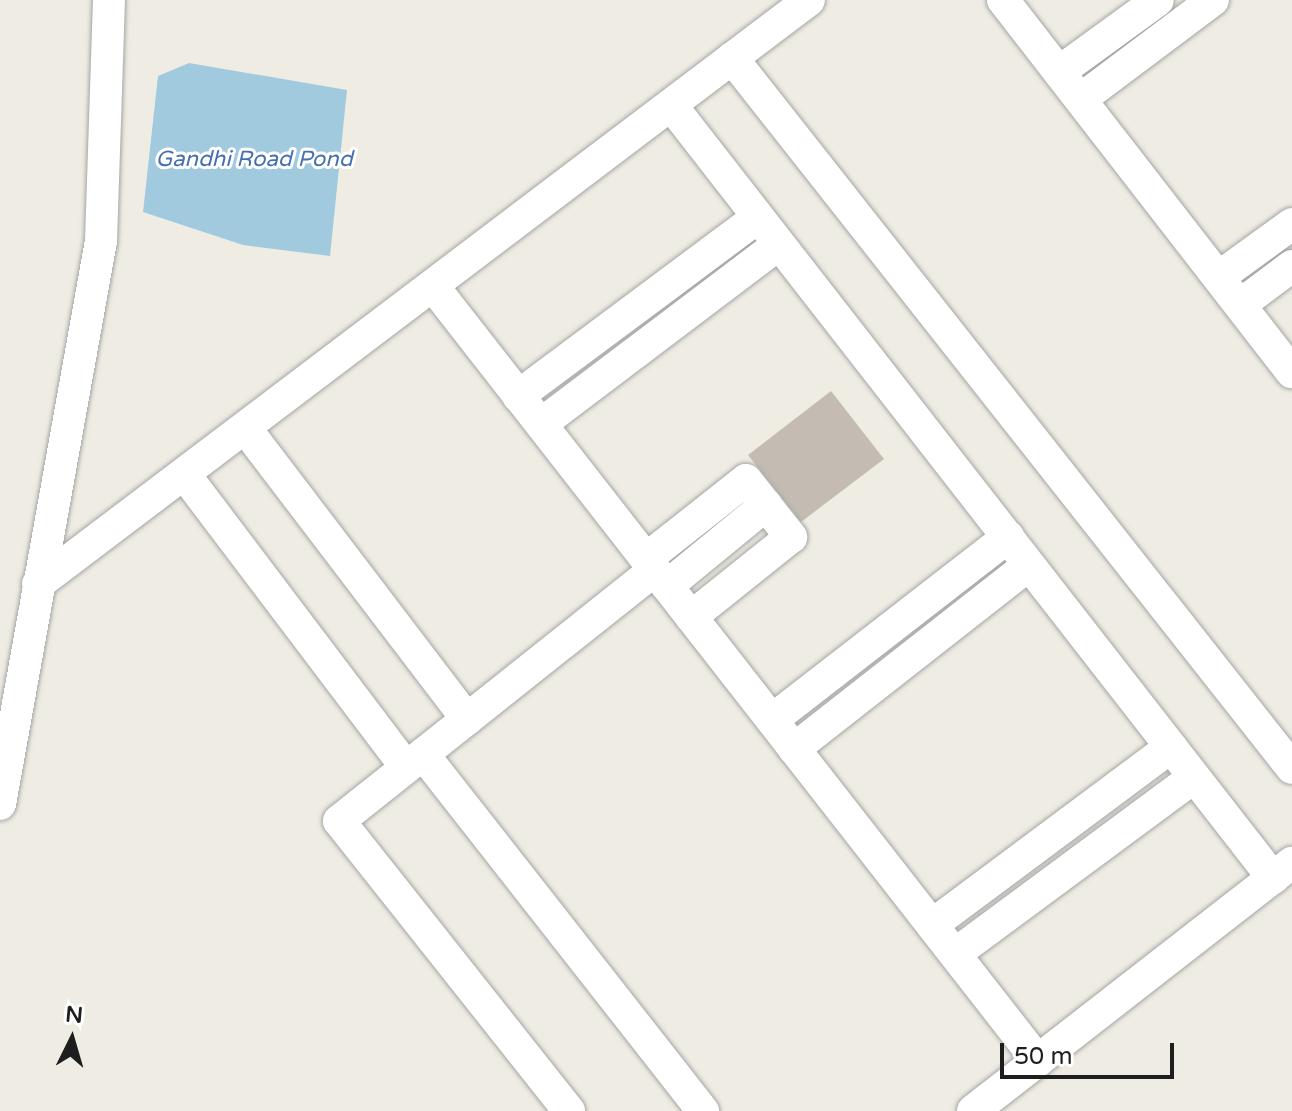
<!DOCTYPE html>
<html>
<head>
<meta charset="utf-8">
<style>
	body { margin:0 }
	#map { position:relative; width:1292px; height:1111px; overflow:hidden; background:#efede3; font-family:"Varela Round",sans-serif }
	div>[style] { position:absolute }
	.water>* { inset:0; background:#a2cadf }
	.building>* { inset:0; background:#c4bcb3 }
	.roads { filter:drop-shadow(0 0 2px #a5a5a5) drop-shadow(0 0 2px #a5a5a5) }
	.minor>* { height:32px; margin:-16px; padding:0 16px; transform-origin:16px; border-radius:16px; background:#fff }
	span { translate:-50% -50%; white-space:nowrap; text-align:center; line-height:1.15; -webkit-text-stroke:6px #fff; paint-order:stroke }
	.water-label { font-size:22px; color:#4770b1; font-style:italic }
	.north { position:absolute; left:32px; top:999px; width:80px; height:80px; -webkit-text-stroke:6px #fff; paint-order:stroke; rotate:5deg; font-size:22px; font-weight:700; line-height:32px; text-align:center; color:#1e1e1e }
	.north::after { content:''; display:block; margin:auto; width:28px; height:36px; background:#1e1e1e; clip-path:polygon(50% 0,100% 100%,50% 72%,0 100%) }
	.scale { position:absolute; left:1000px; top:1043px; width:174px; height:36px; box-sizing:border-box; border:4px solid #1e1e1e; border-top:0; padding-left:10px; font-size:24px; line-height:28px; white-space:nowrap; color:#1e1e1e; -webkit-text-stroke:6px #fff; paint-order:stroke }
</style>
</head>
<body>
<div id="map">
	<div class="water">
		<div style="clip-path:polygon(189px 63px,347px 90px,330px 256px,243px 245px,143px 212px,158px 76px)"></div>
	</div>
	<div class="building">
		<div style="clip-path:polygon(831px 391px,884px 459px,801px 522px,748px 455px)"></div>
	</div>
	<div class="roads">
		<div class="minor">
			<div style="left:1003px;top:0;width:471px;rotate:52.2deg"></div>
			<div style="left:732px;top:58px;width:904px;rotate:51.74deg"></div>
			<div style="left:1059px;top:72px;width:122px;rotate:-36deg"></div>
			<div style="left:1081px;top:99px;width:165px;rotate:-36.9deg"></div>
			<div style="left:671px;top:105px;width:980px;rotate:52.09deg"></div>
			<div style="left:1219px;top:277px;width:90px;rotate:-36deg"></div>
			<div style="left:433px;top:286px;width:983px;rotate:52.02deg"></div>
			<div style="left:1240px;top:305px;width:65px;rotate:-36.9deg"></div>
			<div style="left:518px;top:396px;width:299px;rotate:-36.7deg"></div>
			<div style="left:541px;top:424px;width:298px;rotate:-37.1deg"></div>
			<div style="left:246px;top:429px;width:365px;rotate:52.7deg"></div>
			<div style="left:185px;top:475px;width:366px;rotate:52.9deg"></div>
			<div style="left:646px;top:559px;width:127px;rotate:-38.3deg"></div>
			<div style="left:746px;top:480px;width:73px;rotate:51.7deg"></div>
			<div style="left:791px;top:537px;width:128px;rotate:141.3deg"></div>
			<div style="left:38px;top:584px;width:967px;rotate:-37.14deg"></div>
			<div style="left:667px;top:586px;width:128px;rotate:-39.3deg"></div>
			<div style="left:772px;top:720px;width:299px;rotate:-37.8deg"></div>
			<div style="left:794px;top:749px;width:298px;rotate:-38.1deg"></div>
			<div style="left:423px;top:754px;width:454px;rotate:51.9deg"></div>
			<div style="left:0;top:804px;width:572px;rotate:-79.83deg"></div>
			<div style="left:101px;top:241px;width:241px;rotate:-88.1deg"></div>
			<div style="left:932px;top:925px;width:298px;rotate:-36.7deg"></div>
			<div style="left:955px;top:954px;width:297px;rotate:-36.5deg"></div>
			<div style="left:569px;top:1111px;width:370px;rotate:-128.4deg"></div>
			<div style="left:339px;top:821px;width:403px;rotate:-38.5deg"></div>
			<div style="left:973px;top:1111px;width:404px;rotate:-37.9deg"></div>
		</div>
	</div>
	<div class="water-label">
		<span style="left:254px;top:160px">Gandhi Road Pond</span>
	</div>
	<div class="north">N</div>
	<div class="scale">50 m</div>
</div>
</body>
</html>
